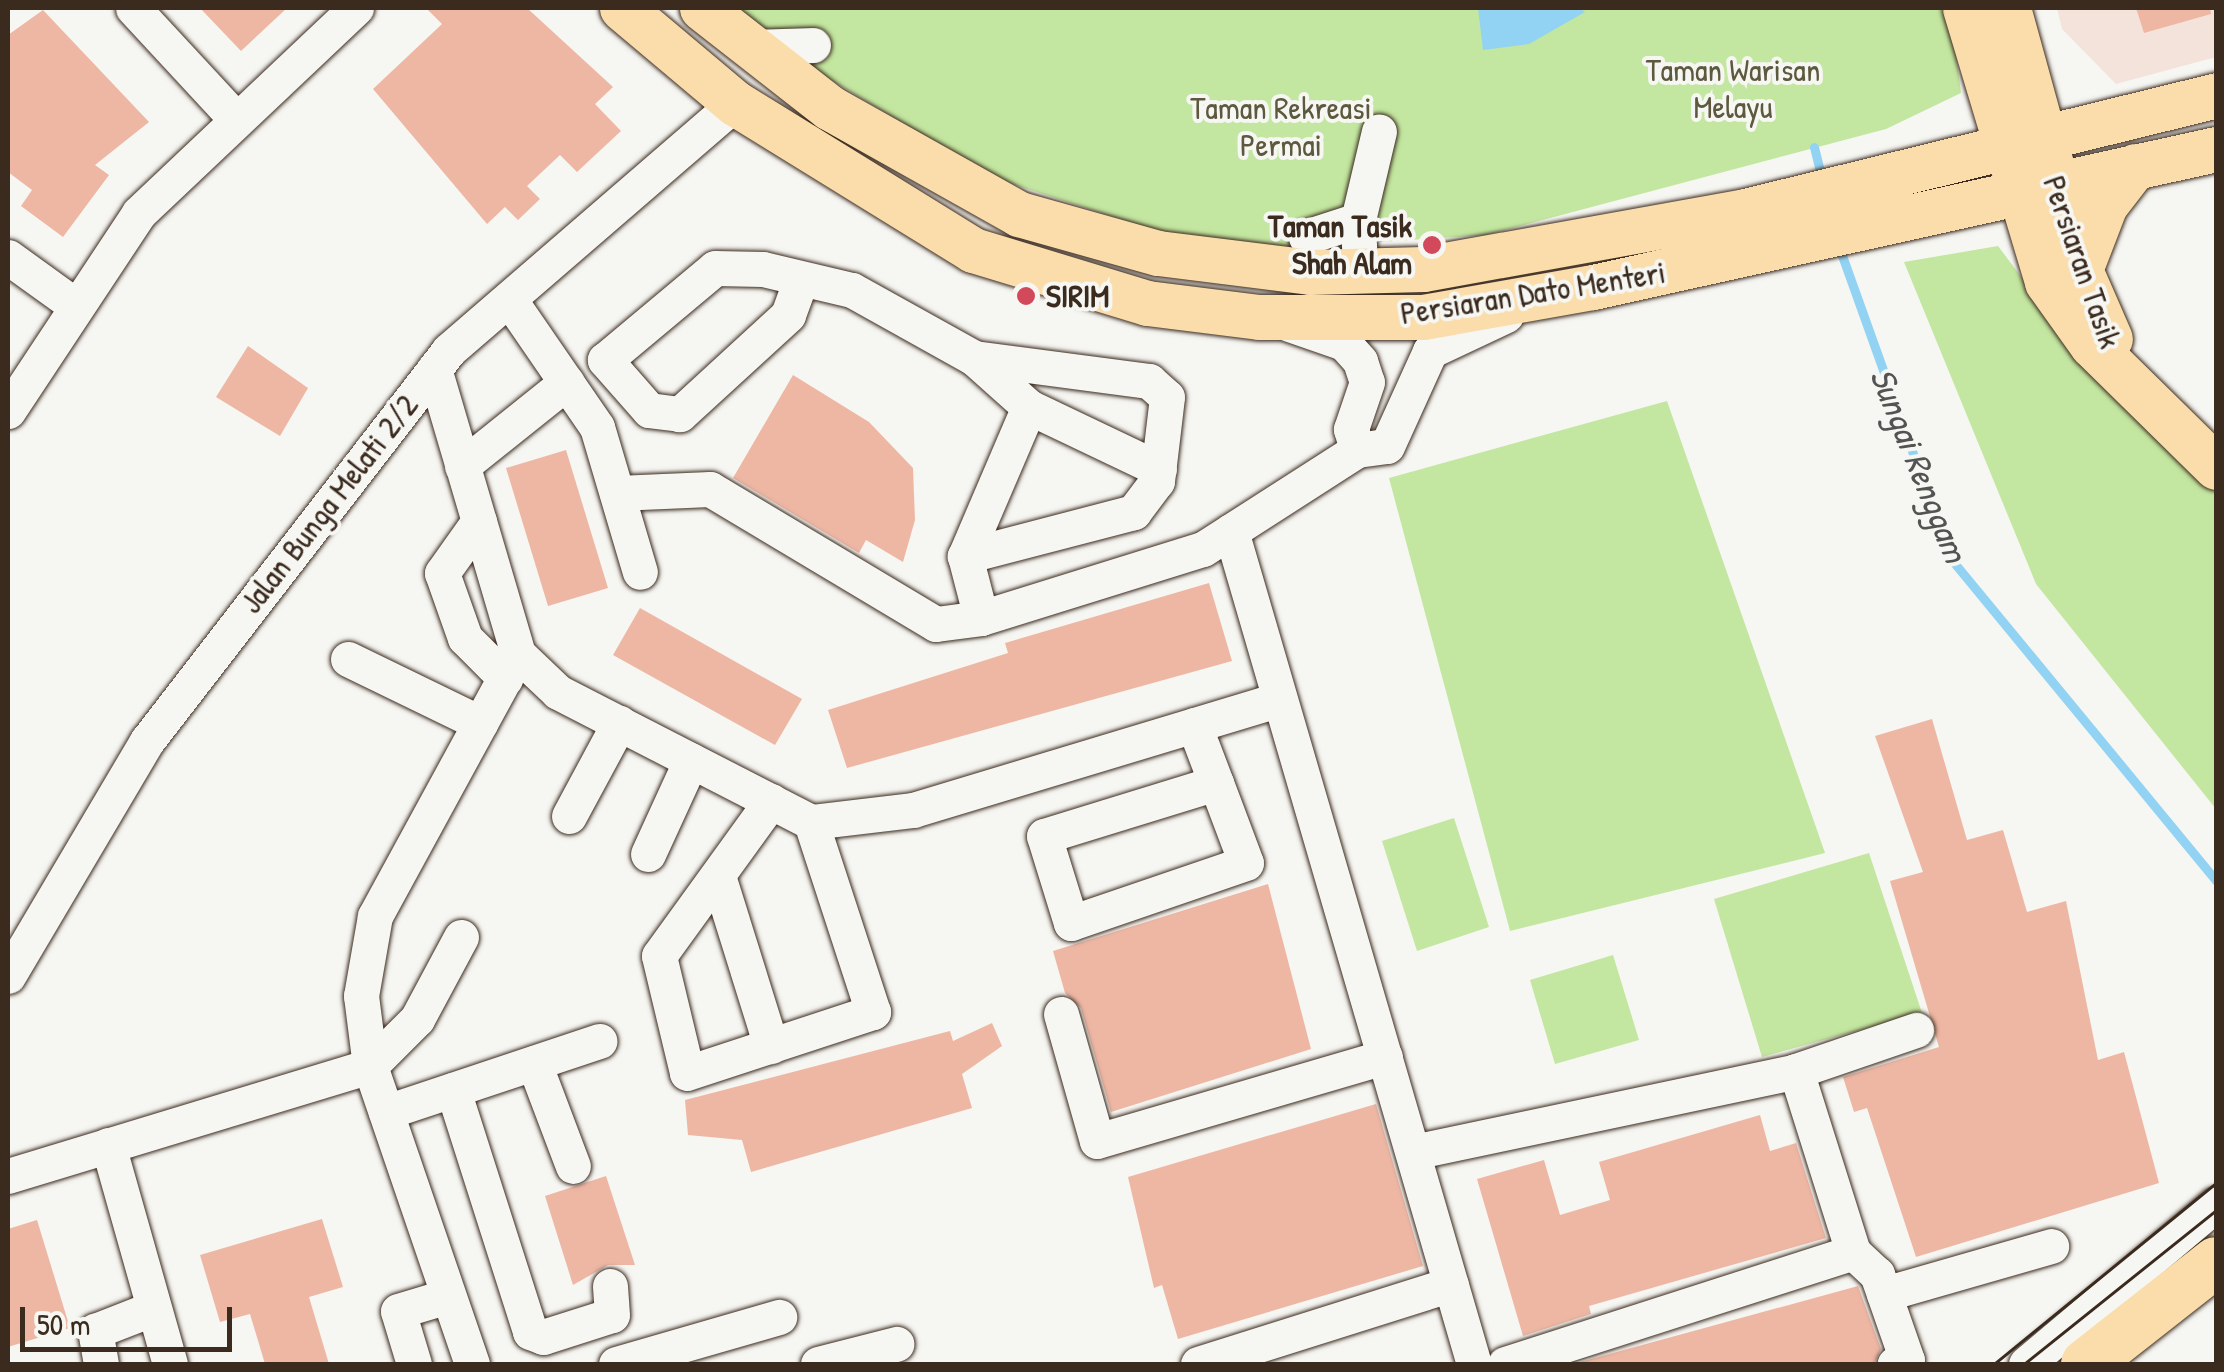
<!DOCTYPE html>
<html>
<head>
<meta charset="utf-8">
<style>
	body { margin:0 }
	#map { position:relative; width:2224px; height:1372px; overflow:hidden; background:#f6f6f2; font-family:"Patrick Hand",sans-serif }
	div>[style] { position:absolute }
	.built>* { inset:0; background:#f4e3db }
	.green>* { inset:0; background:#c3e7a0 }
	.water>* { inset:0; background:#92d2f3 }
	.stream>* { height:9px; margin:-4.5px; padding:0 4.5px; transform-origin:4.5px; border-radius:4.5px; background:#92d2f3 }
	.building>* { inset:0; background:#eeb7a4 }
	.roads { filter:drop-shadow(0 0 2px #3b2a1e) drop-shadow(0 0 2px #3b2a1e) }
	.minor>* { height:35px; margin:-17.5px; padding:0 17.5px; transform-origin:17.5px; border-radius:17.5px; background:#f6f6f2 }
	.major>* { height:45px; margin:-22.5px; padding:0 22.5px; transform-origin:22.5px; border-radius:22.5px; background:#faddab }
	.highway>* { height:50px; margin:-25px; padding:0 25px; transform-origin:25px; border-radius:25px; background:#faddab }
	.tram>* { height:2.5px; margin:-1.25px; padding:0 1.25px; transform-origin:1.25px; border-radius:1.25px; background:#3b2a1e }
	.dots>* { width:28px; height:28px; translate:-50% -50%; box-sizing:border-box; border:5px solid #f6f6f2; border-radius:50% }
	span { translate:-50% -50%; white-space:nowrap; text-align:center; line-height:1.15; -webkit-text-stroke:8px #f6f6f2; paint-order:stroke }
	.park-label { font-size:32px; color:#5d593e }
	.poi-label { font-size:32px; color:#3b2a1e; font-weight:700 }
	.right { translate:-100% -50%; text-align:right }
	.left { translate:0 -50%; text-align:left }
	.street-label { font-size:32px; color:#3b2a1e }
	.water-label { font-size:35px; color:#515453; font-style:italic }
	.frame { position:absolute; inset:0; border:10px solid #3b2a1e; pointer-events:none }
	.scale { position:absolute; left:20px; top:1307px; width:212px; height:45px; box-sizing:border-box; border:5px solid #3b2a1e; border-top:0; padding-left:12px; font-size:30px; line-height:35px; white-space:nowrap; color:#3b2a1e; -webkit-text-stroke:8px #f6f6f2; paint-order:stroke }
</style>
</head>
<body>
<div id="map">
	<div class="built">
		<div style="clip-path:polygon(2057px 8px,2216px 8px,2216px 57px,2116px 84px,2062px 29px)"></div>
	</div>
	<div class="green">
		<div style="clip-path:polygon(736px 8px,1950px 8px,1961px 93px,1886px 129px,1486px 235px,1273px 249px,1166px 234px,994px 178px,826px 77px)"></div>
		<div style="clip-path:polygon(1998px 246px,2093px 372px,2216px 483px,2216px 809px,2036px 584px,1904px 262px)"></div>
		<div style="clip-path:polygon(1667px 401px,1825px 853px,1510px 931px,1389px 478px)"></div>
		<div style="clip-path:polygon(1454px 818px,1489px 927px,1417px 951px,1382px 841px)"></div>
		<div style="clip-path:polygon(1869px 853px,1922px 1013px,1762px 1057px,1714px 899px)"></div>
		<div style="clip-path:polygon(1613px 955px,1639px 1040px,1555px 1064px,1530px 980px)"></div>
	</div>
	<div class="water">
		<div style="clip-path:polygon(1478px 8px,1579px 8px,1585px 12px,1529px 44px,1483px 50px)"></div>
	</div>
	<div class="stream">
		<div style="left:1814px;top:147px;width:32px;rotate:76deg"></div>
		<div style="left:1839px;top:247px;width:331px;rotate:70.3deg"></div>
		<div style="left:1951px;top:559px;width:417px;rotate:50.5deg"></div>
	</div>
	<div class="building">
		<div style="clip-path:polygon(200px 8px,287px 8px,241px 51px)"></div>
		<div style="clip-path:polygon(426px 8px,527px 8px,613px 87px,595px 104px,621px 131px,577px 172px,560px 155px,527px 186px,540px 199px,518px 220px,505px 207px,487px 224px,373px 89px,442px 24px)"></div>
		<div style="clip-path:polygon(2136px 8px,2210px 8px,2211px 14px,2144px 33px)"></div>
		<div style="clip-path:polygon(43px 10px,149px 122px,95px 165px,109px 175px,63px 237px,21px 206px,32px 190px,8px 172px,8px 35px)"></div>
		<div style="clip-path:polygon(248px 346px,308px 388px,280px 436px,216px 397px)"></div>
		<div style="clip-path:polygon(793px 375px,869px 422px,913px 468px,915px 520px,903px 562px,866px 540px,859px 553px,733px 478px)"></div>
		<div style="clip-path:polygon(566px 450px,608px 588px,548px 606px,506px 468px)"></div>
		<div style="clip-path:polygon(1209px 583px,1232px 661px,847px 768px,828px 710px,1008px 653px,1005px 643px)"></div>
		<div style="clip-path:polygon(640px 608px,802px 699px,775px 745px,613px 655px)"></div>
		<div style="clip-path:polygon(1932px 719px,1967px 840px,2003px 830px,2027px 912px,2066px 901px,2098px 1060px,2124px 1052px,2159px 1183px,1916px 1257px,1867px 1108px,1854px 1112px,1843px 1077px,1939px 1047px,1890px 881px,1923px 872px,1875px 736px)"></div>
		<div style="clip-path:polygon(1268px 884px,1311px 1049px,1111px 1112px,1081px 1008px,1065px 993px,1053px 951px)"></div>
		<div style="clip-path:polygon(992px 1023px,1002px 1046px,962px 1074px,972px 1108px,751px 1172px,742px 1140px,688px 1135px,685px 1100px,950px 1031px,953px 1041px)"></div>
		<div style="clip-path:polygon(1376px 1104px,1423px 1266px,1178px 1339px,1162px 1285px,1154px 1288px,1128px 1177px)"></div>
		<div style="clip-path:polygon(1760px 1115px,1770px 1151px,1796px 1143px,1826px 1238px,1589px 1306px,1591px 1314px,1523px 1336px,1477px 1179px,1544px 1160px,1560px 1215px,1610px 1200px,1599px 1162px)"></div>
		<div style="clip-path:polygon(606px 1176px,635px 1265px,608px 1265px,573px 1285px,545px 1196px)"></div>
		<div style="clip-path:polygon(322px 1219px,343px 1287px,309px 1297px,329px 1364px,265px 1364px,250px 1314px,220px 1322px,200px 1255px)"></div>
		<div style="clip-path:polygon(37px 1220px,70px 1328px,8px 1347px,8px 1229px)"></div>
		<div style="clip-path:polygon(1858px 1286px,1881px 1349px,1874px 1364px,1573px 1364px)"></div>
	</div>
	<div class="roads">
		<div class="minor">
			<div style="left:133px;top:8px;width:147px;rotate:47.2deg"></div>
			<div style="left:753px;top:47px;width:60px;rotate:-1.9deg"></div>
			<div style="left:1306px;top:237px;width:55px;rotate:-18.1deg"></div>
			<div style="left:8px;top:257px;width:84px;rotate:35.8deg"></div>
			<div style="left:1360px;top:270px;width:50px;rotate:-92.3deg"></div>
			<div style="left:1358px;top:220px;width:91px;rotate:-76.7deg"></div>
			<div style="left:801px;top:279px;width:38px;rotate:110deg"></div>
			<div style="left:788px;top:315px;width:147px;rotate:137.5deg"></div>
			<div style="left:680px;top:414px;width:31px;rotate:-173deg"></div>
			<div style="left:649px;top:410px;width:67px;rotate:-131.3deg"></div>
			<div style="left:605px;top:360px;width:143px;rotate:-39.9deg"></div>
			<div style="left:715px;top:268px;width:48px;rotate:1.2deg"></div>
			<div style="left:763px;top:269px;width:91px;rotate:13.3deg"></div>
			<div style="left:852px;top:290px;width:140px;rotate:29.1deg"></div>
			<div style="left:974px;top:358px;width:74px;rotate:41.7deg"></div>
			<div style="left:1029px;top:407px;width:144px;rotate:25.5deg"></div>
			<div style="left:509px;top:299px;width:155px;rotate:55.5deg"></div>
			<div style="left:597px;top:427px;width:151px;rotate:73.5deg"></div>
			<div style="left:1289px;top:324px;width:58px;rotate:19.1deg"></div>
			<div style="left:1344px;top:343px;width:24px;rotate:48deg"></div>
			<div style="left:1360px;top:361px;width:22px;rotate:72deg"></div>
			<div style="left:1367px;top:382px;width:50px;rotate:108.8deg"></div>
			<div style="left:1351px;top:429px;width:22px;rotate:74deg"></div>
			<div style="left:974px;top:358px;width:177px;rotate:7.5deg"></div>
			<div style="left:1149px;top:381px;width:24px;rotate:42deg"></div>
			<div style="left:1167px;top:397px;width:85px;rotate:96.8deg"></div>
			<div style="left:1157px;top:481px;width:39px;rotate:127deg"></div>
			<div style="left:1134px;top:512px;width:175px;rotate:165.4deg"></div>
			<div style="left:965px;top:556px;width:64px;rotate:75.5deg"></div>
			<div style="left:981px;top:618px;width:232px;rotate:-17.3deg"></div>
			<div style="left:1203px;top:549px;width:183px;rotate:-32.7deg"></div>
			<div style="left:1357px;top:450px;width:30px;rotate:-8deg"></div>
			<div style="left:1387px;top:446px;width:104px;rotate:-65.6deg"></div>
			<div style="left:1430px;top:351px;width:84px;rotate:-25.3deg"></div>
			<div style="left:8px;top:411px;width:237px;rotate:-56.5deg"></div>
			<div style="left:139px;top:213px;width:299px;rotate:-43.4deg"></div>
			<div style="left:462px;top:466px;width:134px;rotate:-38.7deg"></div>
			<div style="left:617px;top:493px;width:93px;rotate:-2.5deg"></div>
			<div style="left:710px;top:489px;width:263px;rotate:30.9deg"></div>
			<div style="left:936px;top:624px;width:45px;rotate:-7.6deg"></div>
			<div style="left:479px;top:521px;width:64px;rotate:125.4deg"></div>
			<div style="left:442px;top:573px;width:69px;rotate:70.5deg"></div>
			<div style="left:465px;top:638px;width:57px;rotate:45deg"></div>
			<div style="left:1231px;top:531px;width:868px;rotate:73.74deg"></div>
			<div style="left:965px;top:556px;width:162px;rotate:-66.8deg"></div>
			<div style="left:518px;top:654px;width:55px;rotate:43.5deg"></div>
			<div style="left:558px;top:692px;width:284px;rotate:27.2deg"></div>
			<div style="left:811px;top:822px;width:103px;rotate:-6.7deg"></div>
			<div style="left:913px;top:810px;width:383px;rotate:-16.8deg"></div>
			<div style="left:348px;top:659px;width:147px;rotate:25.9deg"></div>
			<div style="left:1194px;top:725px;width:62px;rotate:69.2deg"></div>
			<div style="left:1216px;top:783px;width:85px;rotate:69.4deg"></div>
			<div style="left:1246px;top:863px;width:185px;rotate:161.1deg"></div>
			<div style="left:1071px;top:923px;width:91px;rotate:-107.2deg"></div>
			<div style="left:1044px;top:836px;width:180px;rotate:-17.1deg"></div>
			<div style="left:771px;top:801px;width:191px;rotate:125.9deg"></div>
			<div style="left:659px;top:956px;width:120px;rotate:76.5deg"></div>
			<div style="left:687px;top:1073px;width:196px;rotate:-18.2deg"></div>
			<div style="left:873px;top:1012px;width:200px;rotate:-108.1deg"></div>
			<div style="left:569px;top:816px;width:106px;rotate:-61.7deg"></div>
			<div style="left:648px;top:854px;width:103px;rotate:-65.4deg"></div>
			<div style="left:719px;top:879px;width:175px;rotate:72.7deg"></div>
			<div style="left:461px;top:937px;width:93px;rotate:118.2deg"></div>
			<div style="left:417px;top:1019px;width:66px;rotate:135deg"></div>
			<div style="left:370px;top:1066px;width:315px;rotate:71.1deg"></div>
			<div style="left:8px;top:976px;width:273px;rotate:-59.4deg"></div>
			<div style="left:147px;top:741px;width:493px;rotate:-52.3deg"></div>
			<div style="left:448px;top:351px;width:379px;rotate:-40.8deg"></div>
			<div style="left:1061px;top:1014px;width:132px;rotate:74.2deg"></div>
			<div style="left:1097px;top:1141px;width:300px;rotate:-16.3deg"></div>
			<div style="left:534px;top:1063px;width:110px;rotate:69.3deg"></div>
			<div style="left:1796px;top:1071px;width:127px;rotate:-18.9deg"></div>
			<div style="left:453px;top:1090px;width:254px;rotate:72.3deg"></div>
			<div style="left:530px;top:1332px;width:14px;rotate:21deg"></div>
			<div style="left:543px;top:1337px;width:72px;rotate:-17.7deg"></div>
			<div style="left:612px;top:1315px;width:29px;rotate:-94deg"></div>
			<div style="left:386px;top:1112px;width:225px;rotate:-18.4deg"></div>
			<div style="left:108px;top:1145px;width:228px;rotate:74.2deg"></div>
			<div style="left:1413px;top:1152px;width:391px;rotate:-11.9deg"></div>
			<div style="left:1796px;top:1071px;width:190px;rotate:72.5deg"></div>
			<div style="left:1853px;top:1252px;width:33px;rotate:43deg"></div>
			<div style="left:1877px;top:1274px;width:91px;rotate:70.8deg"></div>
			<div style="left:1907px;top:1360px;width:13px;rotate:162deg"></div>
			<div style="left:8px;top:1176px;width:378px;rotate:-16.9deg"></div>
			<div style="left:370px;top:1066px;width:71px;rotate:-97.3deg"></div>
			<div style="left:361px;top:996px;width:81px;rotate:-80.1deg"></div>
			<div style="left:375px;top:916px;width:298px;rotate:-61.4deg"></div>
			<div style="left:518px;top:654px;width:297px;rotate:-106.4deg"></div>
			<div style="left:1884px;top:1294px;width:174px;rotate:-16deg"></div>
			<div style="left:101px;top:1364px;width:34px;rotate:-100deg"></div>
			<div style="left:95px;top:1331px;width:63px;rotate:-21.3deg"></div>
			<div style="left:414px;top:1364px;width:55px;rotate:-106.8deg"></div>
			<div style="left:398px;top:1311px;width:52px;rotate:-16.7deg"></div>
			<div style="left:616px;top:1364px;width:170px;rotate:-16.1deg"></div>
			<div style="left:818px;top:1364px;width:81px;rotate:-14.4deg"></div>
			<div style="left:1198px;top:1364px;width:265px;rotate:-17.5deg"></div>
			<div style="left:1505px;top:1364px;width:366px;rotate:-17.8deg"></div>
			<div style="left:2026px;top:1364px;width:248px;rotate:-40.1deg"></div>
		</div>
		<div class="major">
			<div style="left:622px;top:8px;width:148px;rotate:40.1deg"></div>
			<div style="left:735px;top:103px;width:280px;rotate:31.7deg"></div>
			<div style="left:973px;top:250px;width:182px;rotate:16.9deg"></div>
			<div style="left:1147px;top:303px;width:113px;rotate:7.1deg"></div>
			<div style="left:1259px;top:317px;width:164px"></div>
			<div style="left:1423px;top:317px;width:173px;rotate:-10deg"></div>
			<div style="left:1593px;top:287px;width:638px;rotate:-12.49deg"></div>
			<div style="left:702px;top:8px;width:162px;rotate:38deg"></div>
			<div style="left:830px;top:108px;width:217px;rotate:29.3deg"></div>
			<div style="left:1019px;top:214px;width:144px;rotate:15.7deg"></div>
			<div style="left:1158px;top:253px;width:153px;rotate:7.1deg"></div>
			<div style="left:1310px;top:272px;width:113px;rotate:-1.5deg"></div>
			<div style="left:1423px;top:269px;width:327px;rotate:-10.2deg"></div>
			<div style="left:1745px;top:211px;width:485px;rotate:-13.8deg"></div>
			<div style="left:1965px;top:8px;width:286px;rotate:73.3deg"></div>
			<div style="left:2047px;top:282px;width:77px;rotate:54.5deg"></div>
			<div style="left:2092px;top:345px;width:174px;rotate:44.5deg"></div>
			<div style="left:2008px;top:8px;width:272px;rotate:74.6deg"></div>
			<div style="left:2080px;top:270px;width:75px;rotate:66.5deg"></div>
			<div style="left:2080px;top:270px;width:70px;rotate:-69deg"></div>
			<div style="left:2105px;top:205px;width:49px;rotate:-52.4deg"></div>
		</div>
		<div class="highway">
			<div style="left:2086px;top:1364px;width:165px;rotate:-38.1deg"></div>
		</div>
	</div>
	<div class="tram">
		<div style="left:1994px;top:1364px;width:286px;rotate:-39.2deg"></div>
		<div style="left:2024px;top:1364px;width:246px;rotate:-38.7deg"></div>
	</div>
	<div class="dots">
		<div style="left:1432px;top:245px;background:#d1495b"></div>
		<div style="left:1026px;top:296px;background:#d1495b"></div>
	</div>
	<div class="park-label">
		<span style="left:1733px;top:89px">Taman Warisan<br>Melayu</span>
		<span style="left:1281px;top:127px">Taman Rekreasi<br>Permai</span>
	</div>
	<div class="poi-label">
		<span class="right" style="left:1412px;top:245px">Taman Tasik<br>Shah Alam</span>
		<span class="left" style="left:1046px;top:296px">SIRIM</span>
	</div>
	<div class="street-label">
		<span style="left:2082px;top:262px;rotate:71deg">Persiaran Tasik</span>
		<span style="left:1533px;top:293px;rotate:-9deg">Persiaran Dato Menteri</span>
		<span style="left:329px;top:504px;rotate:-52deg">Jalan Bunga Melati 2/2</span>
	</div>
	<div class="water-label">
		<span style="left:1919px;top:465px;rotate:68deg">Sungai Renggam</span>
	</div>
	<div class="frame"></div>
	<div class="scale">50 m</div>
</div>
</body>
</html>
